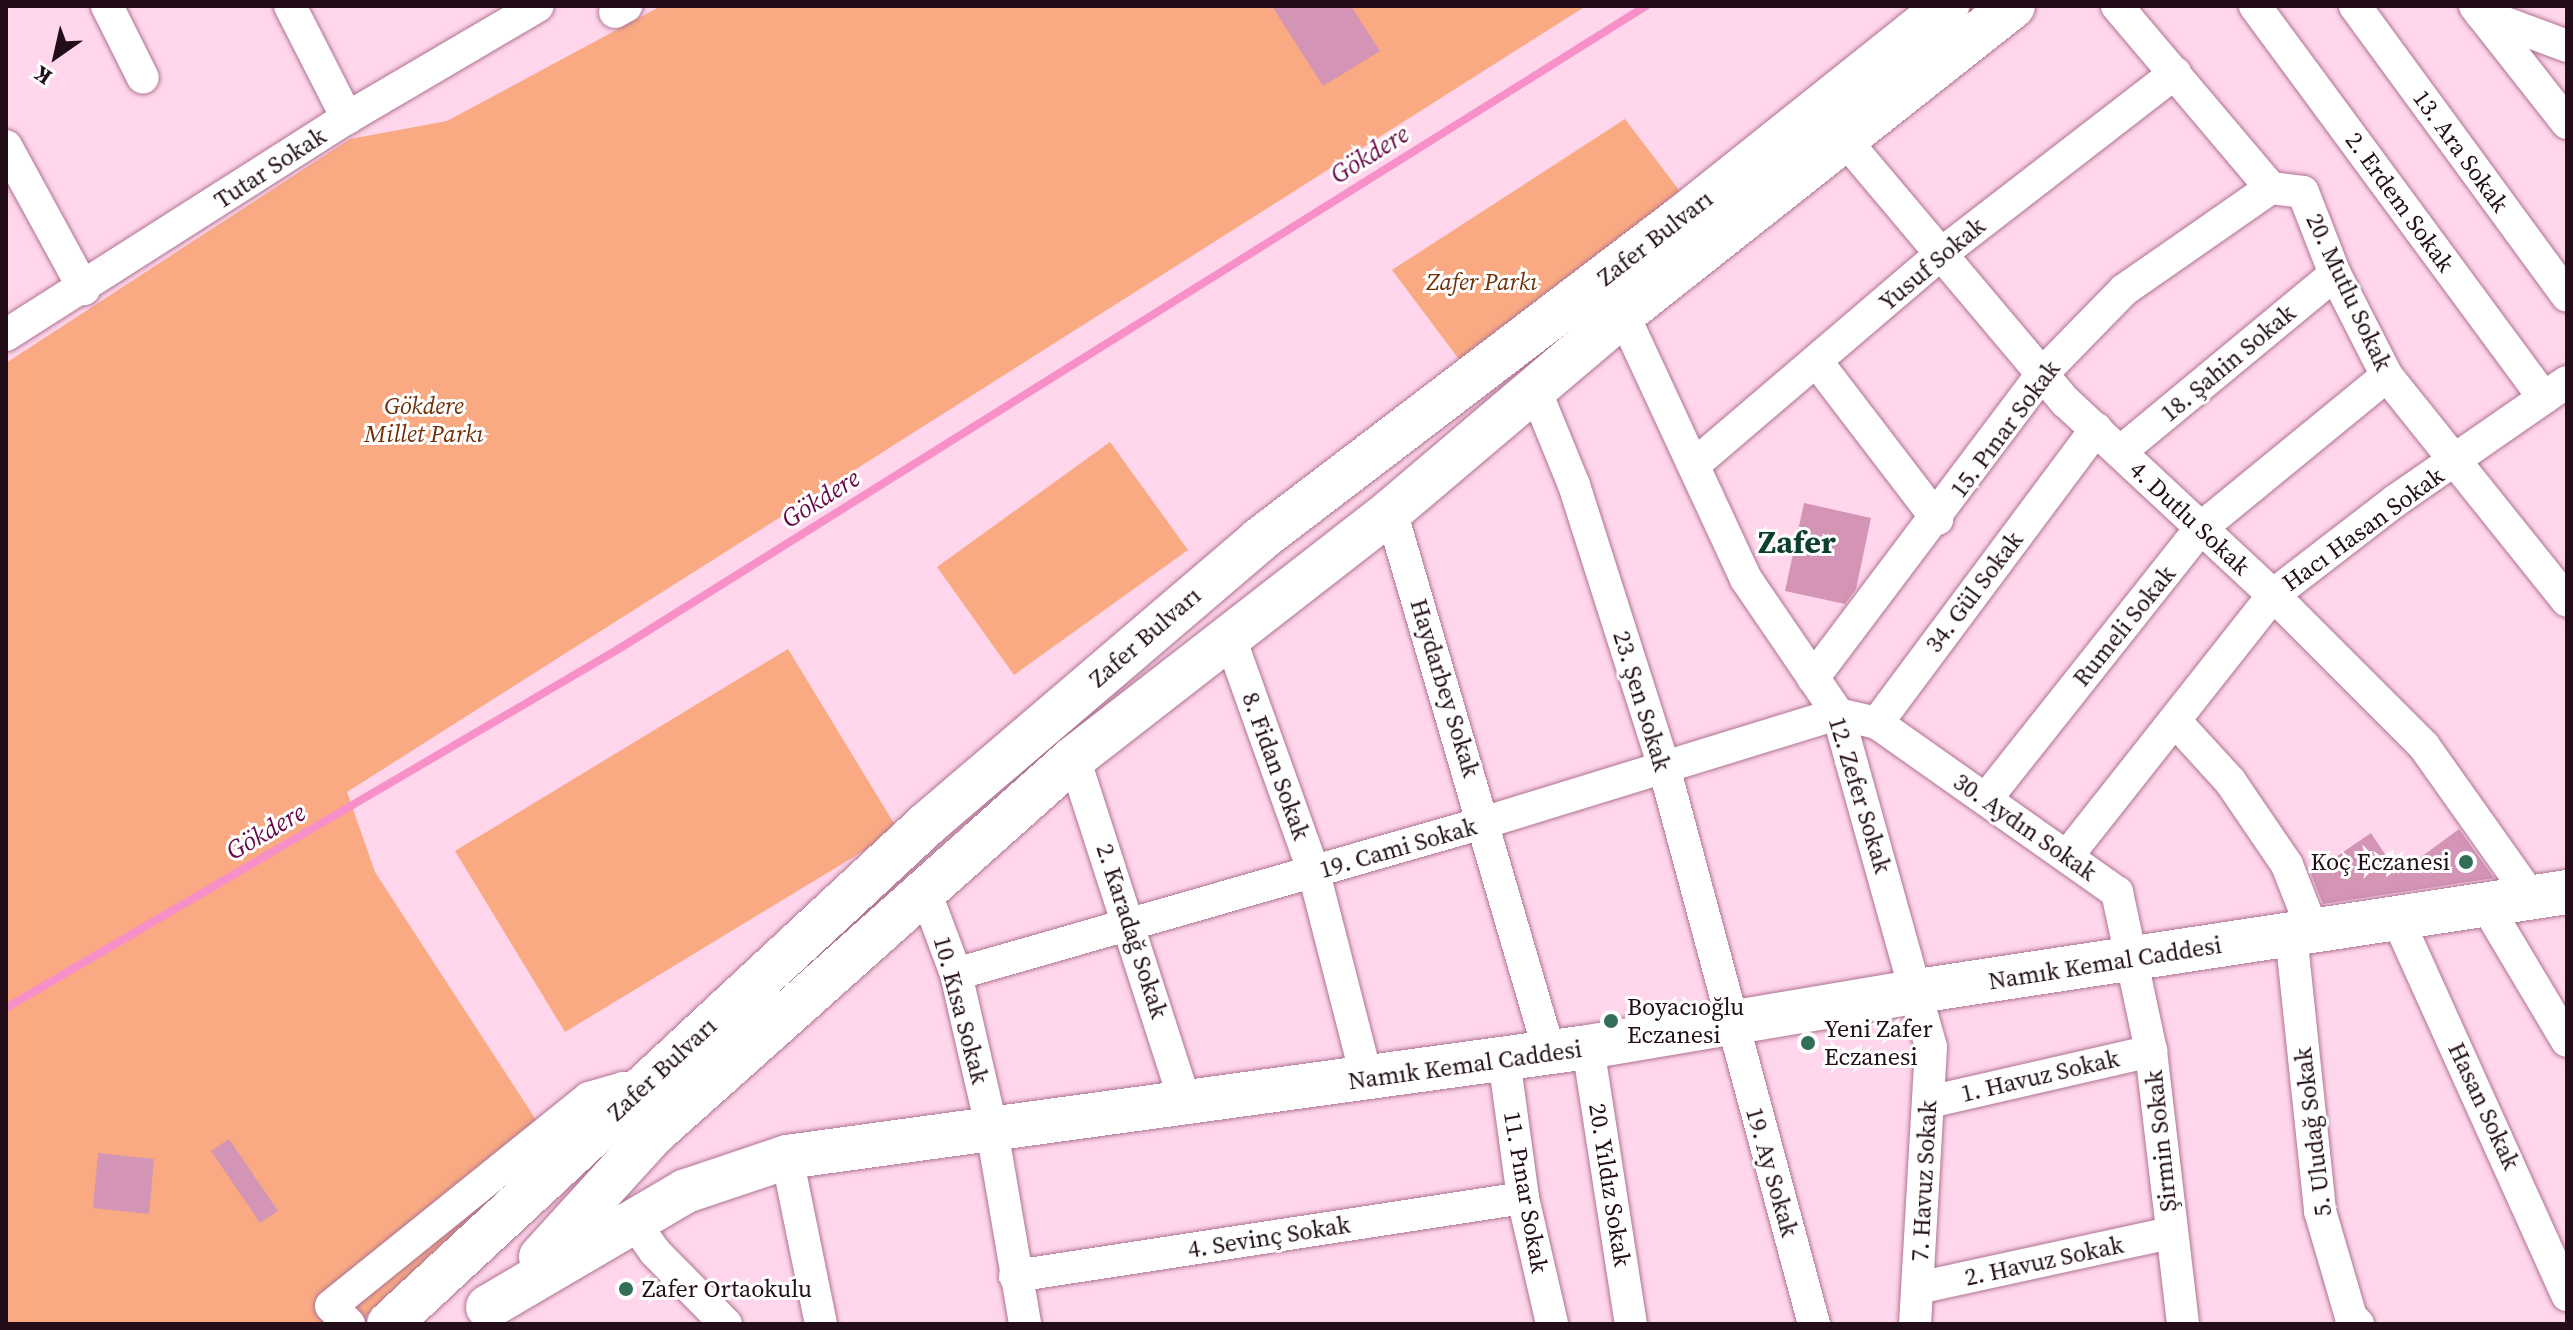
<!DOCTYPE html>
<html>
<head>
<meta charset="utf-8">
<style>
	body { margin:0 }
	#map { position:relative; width:2573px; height:1330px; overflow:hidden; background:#ffd6eb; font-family:"Source Serif 4",serif }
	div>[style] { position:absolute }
	.green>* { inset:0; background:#f9aa83 }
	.stream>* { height:8px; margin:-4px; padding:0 4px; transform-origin:4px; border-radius:4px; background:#f78fc8 }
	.building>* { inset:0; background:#d394b5 }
	.roads { filter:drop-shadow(0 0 2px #af7393) drop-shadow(0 0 2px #af7393) }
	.street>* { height:32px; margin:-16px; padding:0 16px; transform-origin:16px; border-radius:16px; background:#fff }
	.secondary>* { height:44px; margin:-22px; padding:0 22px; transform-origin:22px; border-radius:22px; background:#fff }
	.dots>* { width:22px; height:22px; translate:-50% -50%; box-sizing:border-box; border:4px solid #fff; border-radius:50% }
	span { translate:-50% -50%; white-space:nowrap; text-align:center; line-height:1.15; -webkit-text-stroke:6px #fff; paint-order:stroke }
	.street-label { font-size:24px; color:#230d19 }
	.park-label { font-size:24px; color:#703007; font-style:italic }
	.poi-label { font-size:24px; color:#230d19 }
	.right { translate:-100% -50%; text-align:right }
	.left { translate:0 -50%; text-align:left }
	.water-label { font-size:26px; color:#670847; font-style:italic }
	.district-label { font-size:32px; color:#0c3f2e; font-weight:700 }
	.frame { position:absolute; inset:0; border:8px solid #230d19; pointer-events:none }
	.north { position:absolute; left:16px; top:16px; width:80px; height:80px; -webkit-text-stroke:6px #fff; paint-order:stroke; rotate:214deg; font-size:22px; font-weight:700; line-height:32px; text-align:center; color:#230d19 }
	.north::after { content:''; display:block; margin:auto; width:28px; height:36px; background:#230d19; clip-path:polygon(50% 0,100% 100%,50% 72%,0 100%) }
</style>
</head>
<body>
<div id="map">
	<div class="green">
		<div style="clip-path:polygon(661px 6px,1586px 6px,347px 792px,375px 872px,553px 1146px,358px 1324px,6px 1324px,6px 363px,350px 139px,447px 121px)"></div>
		<div style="clip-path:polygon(1625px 119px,1685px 198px,1467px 370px,1392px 270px)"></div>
		<div style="clip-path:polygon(1110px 442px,1188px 550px,1014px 675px,937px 567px)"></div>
		<div style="clip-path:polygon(788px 649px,898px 830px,565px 1032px,455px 851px)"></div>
	</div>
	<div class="stream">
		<div style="left:6px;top:1008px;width:708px;rotate:-30.37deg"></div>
		<div style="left:617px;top:650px;width:1214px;rotate:-32.04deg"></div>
	</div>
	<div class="building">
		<div style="clip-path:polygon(1272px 6px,1351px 6px,1380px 51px,1323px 86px)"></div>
		<div style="clip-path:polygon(1804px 503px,1871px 518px,1856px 589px,1845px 604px,1785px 591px)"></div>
		<div style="clip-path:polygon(2459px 829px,2494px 878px,2323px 904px,2311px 874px,2371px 833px,2398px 874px)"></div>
		<div style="clip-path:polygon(229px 1139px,278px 1211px,260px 1223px,211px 1151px)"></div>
		<div style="clip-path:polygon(98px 1153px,154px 1159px,149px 1214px,93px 1208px)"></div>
	</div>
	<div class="roads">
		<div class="street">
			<div style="left:107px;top:6px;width:80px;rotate:63.4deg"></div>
			<div style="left:290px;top:6px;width:126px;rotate:63deg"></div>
			<div style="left:2117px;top:6px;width:238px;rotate:49.8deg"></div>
			<div style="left:2271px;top:188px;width:32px;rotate:7deg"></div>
			<div style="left:2303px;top:192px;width:88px;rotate:68.7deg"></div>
			<div style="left:2335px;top:274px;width:114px;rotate:63deg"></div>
			<div style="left:2387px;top:376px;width:288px;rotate:51.3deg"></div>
			<div style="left:2255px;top:6px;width:487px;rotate:53.6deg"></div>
			<div style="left:2355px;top:6px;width:359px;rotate:53.8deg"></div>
			<div style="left:2475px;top:6px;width:149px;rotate:51.8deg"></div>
			<div style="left:615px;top:12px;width:13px;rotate:-29deg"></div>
			<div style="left:2481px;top:14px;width:92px;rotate:20.4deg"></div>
			<div style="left:1845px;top:140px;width:343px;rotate:49.9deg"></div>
			<div style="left:2066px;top:402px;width:283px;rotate:43deg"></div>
			<div style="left:2273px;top:595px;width:214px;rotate:45deg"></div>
			<div style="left:2424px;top:746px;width:185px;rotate:54.7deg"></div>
			<div style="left:6px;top:146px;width:163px;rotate:61.4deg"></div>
			<div style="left:1623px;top:314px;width:292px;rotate:65.1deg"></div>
			<div style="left:1746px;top:579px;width:163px;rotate:55.7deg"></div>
			<div style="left:1838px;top:714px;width:346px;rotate:74.4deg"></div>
			<div style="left:1931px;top:1047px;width:277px;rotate:93.3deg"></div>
			<div style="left:6px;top:335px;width:404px;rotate:-32.5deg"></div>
			<div style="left:347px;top:118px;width:221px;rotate:-30.4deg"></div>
			<div style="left:1817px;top:362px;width:198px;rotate:52.6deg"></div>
			<div style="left:1534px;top:387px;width:106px;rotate:67.8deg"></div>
			<div style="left:1574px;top:485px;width:296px;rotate:72.3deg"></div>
			<div style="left:1664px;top:767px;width:577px;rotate:74.93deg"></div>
			<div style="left:2120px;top:452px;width:279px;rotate:-39.6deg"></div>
			<div style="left:1695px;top:464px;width:323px;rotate:-40.5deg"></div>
			<div style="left:1941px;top:254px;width:296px;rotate:-37.7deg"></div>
			<div style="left:1391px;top:511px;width:563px;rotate:73.69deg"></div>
			<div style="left:1230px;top:638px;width:250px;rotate:70.3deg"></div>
			<div style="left:1314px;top:873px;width:214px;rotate:75.6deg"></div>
			<div style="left:1813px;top:678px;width:381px;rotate:-53deg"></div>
			<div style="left:2042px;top:374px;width:117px;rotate:-45.7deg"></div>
			<div style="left:2124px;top:290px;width:179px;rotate:-34.8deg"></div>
			<div style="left:1877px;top:723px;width:294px;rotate:35.2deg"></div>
			<div style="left:2117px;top:892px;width:163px;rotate:77.9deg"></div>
			<div style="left:2151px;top:1051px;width:275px;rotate:83.3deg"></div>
			<div style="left:2177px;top:723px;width:79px;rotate:47.6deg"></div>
			<div style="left:2230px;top:781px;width:102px;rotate:55.8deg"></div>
			<div style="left:2287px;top:865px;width:71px;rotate:68.5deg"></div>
			<div style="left:1074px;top:758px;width:364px;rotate:72.1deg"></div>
			<div style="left:1986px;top:799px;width:346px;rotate:-51.6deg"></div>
			<div style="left:2201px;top:528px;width:240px;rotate:-39.3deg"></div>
			<div style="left:2068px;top:855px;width:331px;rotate:-51.7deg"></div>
			<div style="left:2273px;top:595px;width:154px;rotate:-37.6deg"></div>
			<div style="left:2395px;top:501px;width:209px;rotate:-34.7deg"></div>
			<div style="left:925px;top:891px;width:89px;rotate:69.5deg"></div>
			<div style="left:956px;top:974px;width:160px;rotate:77deg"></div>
			<div style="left:992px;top:1130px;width:197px;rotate:80.3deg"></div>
			<div style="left:2486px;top:905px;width:158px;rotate:59.2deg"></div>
			<div style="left:2397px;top:918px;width:414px;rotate:65.7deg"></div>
			<div style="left:2291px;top:934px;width:279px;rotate:84deg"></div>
			<div style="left:2320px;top:1211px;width:110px;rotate:73.7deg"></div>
			<div style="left:2351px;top:1317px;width:10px;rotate:45deg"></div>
			<div style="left:956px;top:974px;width:551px;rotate:-16deg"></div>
			<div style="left:1486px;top:822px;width:368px;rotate:-17.1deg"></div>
			<div style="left:1838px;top:714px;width:40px;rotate:13deg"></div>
			<div style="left:1877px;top:723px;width:367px;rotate:-53.3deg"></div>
			<div style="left:1588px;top:1047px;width:280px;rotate:81.2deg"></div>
			<div style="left:1504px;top:1059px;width:140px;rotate:82.2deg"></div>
			<div style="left:1523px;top:1198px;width:129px;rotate:77deg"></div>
			<div style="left:1929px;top:1102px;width:228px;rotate:-12.9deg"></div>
			<div style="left:787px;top:1157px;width:170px;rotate:78.5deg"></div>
			<div style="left:632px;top:1220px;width:39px;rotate:54deg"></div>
			<div style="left:655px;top:1252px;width:101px;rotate:45.4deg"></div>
			<div style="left:1015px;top:1276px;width:514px;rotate:-8.73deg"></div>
			<div style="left:1918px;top:1288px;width:259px;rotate:-12.3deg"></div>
			<div style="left:349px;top:1324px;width:25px;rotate:-135deg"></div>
			<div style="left:331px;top:1306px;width:331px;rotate:-38.9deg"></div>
			<div style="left:589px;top:1098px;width:35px;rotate:-16deg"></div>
			<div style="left:623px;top:1088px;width:16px;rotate:7deg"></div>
		</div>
		<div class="secondary">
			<div style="left:541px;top:1257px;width:168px;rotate:-47.7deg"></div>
			<div style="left:654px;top:1133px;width:563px;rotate:-41.76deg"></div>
			<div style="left:1074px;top:758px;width:402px;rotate:-37.9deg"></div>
			<div style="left:1391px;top:511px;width:304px;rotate:-40.3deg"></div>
			<div style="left:1623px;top:314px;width:497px;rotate:-38.3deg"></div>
			<div style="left:488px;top:1307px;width:229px;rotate:-30.4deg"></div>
			<div style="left:686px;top:1191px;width:107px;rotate:-18.6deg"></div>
			<div style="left:787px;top:1157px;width:809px;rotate:-7.82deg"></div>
			<div style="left:1588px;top:1047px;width:335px;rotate:-9.6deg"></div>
			<div style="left:1918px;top:991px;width:657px;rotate:-8.67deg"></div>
			<div style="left:389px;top:1324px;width:734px;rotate:-42.9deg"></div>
			<div style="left:927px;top:824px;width:437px;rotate:-40.5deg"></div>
			<div style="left:1259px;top:540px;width:534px;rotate:-37.32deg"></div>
			<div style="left:1684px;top:216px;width:337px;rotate:-38.6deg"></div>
		</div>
	</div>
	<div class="dots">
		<div style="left:2466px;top:862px;background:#336e58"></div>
		<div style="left:1611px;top:1021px;background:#336e58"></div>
		<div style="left:1808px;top:1043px;background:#336e58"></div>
		<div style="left:626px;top:1289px;background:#336e58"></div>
	</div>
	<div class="street-label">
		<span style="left:2461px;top:151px;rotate:54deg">13. Ara Sokak</span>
		<span style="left:270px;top:168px;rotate:-33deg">Tutar Sokak</span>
		<span style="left:2400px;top:202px;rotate:54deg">2. Erdem Sokak</span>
		<span style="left:1655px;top:238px;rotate:-38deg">Zafer Bulvarı</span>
		<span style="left:1932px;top:264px;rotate:-40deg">Yusuf Sokak</span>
		<span style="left:2349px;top:292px;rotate:65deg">20. Mutlu Sokak</span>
		<span style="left:2228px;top:363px;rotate:-40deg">18. Şahin Sokak</span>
		<span style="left:2005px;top:429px;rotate:-53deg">15. Pınar Sokak</span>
		<span style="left:2190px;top:518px;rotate:43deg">4. Dutlu Sokak</span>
		<span style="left:2363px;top:529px;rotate:-36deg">Hacı Hasan Sokak</span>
		<span style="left:1974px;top:592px;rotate:-53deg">34. Gül Sokak</span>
		<span style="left:2124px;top:626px;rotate:-51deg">Rumeli Sokak</span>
		<span style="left:1145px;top:637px;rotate:-41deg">Zafer Bulvarı</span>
		<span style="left:1445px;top:688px;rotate:73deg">Haydarbey Sokak</span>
		<span style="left:1642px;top:701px;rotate:73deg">23. Şen Sokak</span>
		<span style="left:1276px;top:766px;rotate:70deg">8. Fidan Sokak</span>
		<span style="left:1860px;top:795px;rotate:73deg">12. Zefer Sokak</span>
		<span style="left:2025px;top:827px;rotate:35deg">30. Aydın Sokak</span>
		<span style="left:1398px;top:848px;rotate:-16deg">19. Cami Sokak</span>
		<span style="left:1132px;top:931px;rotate:72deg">2. Karadağ Sokak</span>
		<span style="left:2105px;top:963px;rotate:-9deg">Namık Kemal Caddesi</span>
		<span style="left:961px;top:1010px;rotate:75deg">10. Kısa Sokak</span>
		<span style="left:1465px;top:1065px;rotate:-8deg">Namık Kemal Caddesi</span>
		<span style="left:662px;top:1069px;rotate:-43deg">Zafer Bulvarı</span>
		<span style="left:2040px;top:1076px;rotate:-13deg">1. Havuz Sokak</span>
		<span style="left:2484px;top:1106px;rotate:65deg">Hasan Sokak</span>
		<span style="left:2313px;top:1132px;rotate:-97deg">5. Uludağ Sokak</span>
		<span style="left:2161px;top:1141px;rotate:-96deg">Şirmin Sokak</span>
		<span style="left:1772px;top:1172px;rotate:74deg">19. Ay Sokak</span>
		<span style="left:1924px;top:1181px;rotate:-87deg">7. Havuz Sokak</span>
		<span style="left:1610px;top:1185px;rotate:81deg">20. Yıldız Sokak</span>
		<span style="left:1526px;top:1192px;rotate:80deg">11. Pınar Sokak</span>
		<span style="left:1269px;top:1237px;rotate:-9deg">4. Sevinç Sokak</span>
		<span style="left:2044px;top:1261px;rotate:-12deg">2. Havuz Sokak</span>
	</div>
	<div class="park-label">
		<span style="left:1482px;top:282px">Zafer Parkı</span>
		<span style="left:424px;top:420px">Gökdere<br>Millet Parkı</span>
	</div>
	<div class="poi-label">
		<span class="right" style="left:2450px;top:862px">Koç Eczanesi</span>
		<span class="left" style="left:1627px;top:1021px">Boyacıoğlu<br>Eczanesi</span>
		<span class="left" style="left:1824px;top:1043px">Yeni Zafer<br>Eczanesi</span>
		<span class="left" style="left:642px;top:1289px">Zafer Ortaokulu</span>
	</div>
	<div class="water-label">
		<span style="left:1370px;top:155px;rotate:-32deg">Gökdere</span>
		<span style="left:821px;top:499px;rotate:-32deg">Gökdere</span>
		<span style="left:266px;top:832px;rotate:-30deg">Gökdere</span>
	</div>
	<div class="district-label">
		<span style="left:1797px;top:542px">Zafer</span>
	</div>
	<div class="frame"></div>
	<div class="north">K</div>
</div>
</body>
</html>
